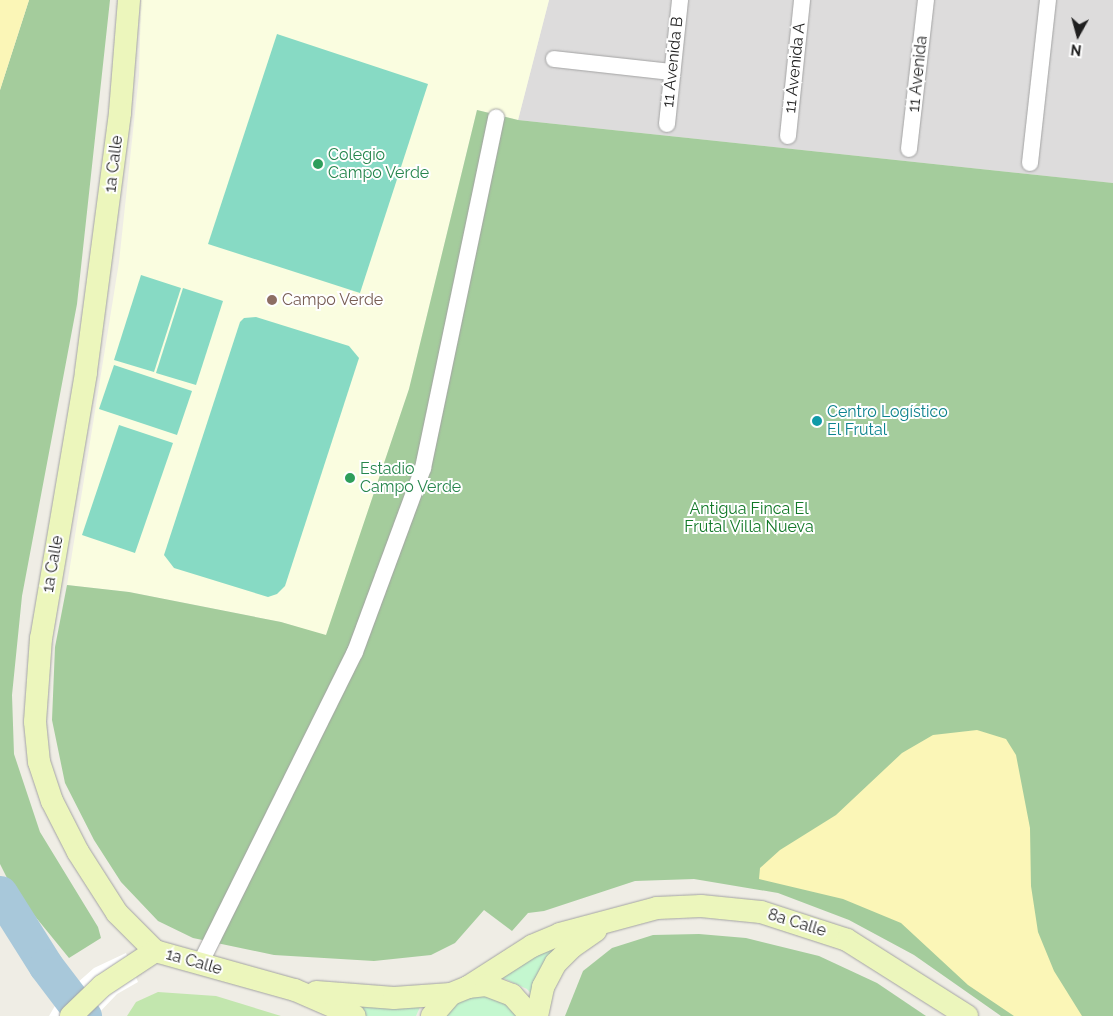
<!DOCTYPE html>
<html>
<head>
<meta charset="utf-8">
<style>
	body { margin:0 }
	#map { position:relative; width:1113px; height:1016px; overflow:hidden; background:#efede5; font-family:Raleway,sans-serif }
	div>[style] { position:absolute }
	.residential>* { inset:0; background:#dddcdc }
	.education>* { inset:0; background:#fafde0 }
	.grass>* { inset:0; background:#c2e6ae }
	.forest>* { inset:0; background:#a4cc9c }
	.sand>* { inset:0; background:#fbf6b7 }
	.park>* { inset:0; background:#c4f7cf }
	.pitch>* { inset:0; background:#87dac4 }
	.pier>* { inset:0; background:#fff }
	.river>* { height:35px; margin:-17.5px; padding:0 17.5px; transform-origin:17.5px; border-radius:17.5px; background:#a8c8da }
	.roads { filter:drop-shadow(0 0 1px #a3a3a3) drop-shadow(0 0 1px #a3a3a3) }
	.minor>* { height:16px; margin:-8px; padding:0 8px; transform-origin:8px; border-radius:8px; background:#fff }
	.secondary>* { height:22px; margin:-11px; padding:0 11px; transform-origin:11px; border-radius:11px; background:#ecf6bc }
	.dots>* { width:14px; height:14px; translate:-50% -50%; box-sizing:border-box; border:2px solid #fff; border-radius:50% }
	span { translate:-50% -50%; white-space:nowrap; text-align:center; line-height:1.15; -webkit-text-stroke:4px #fff; paint-order:stroke }
	.street-label { font-size:16px; color:#1f1f1f }
	.leisure-label { font-size:16px; color:#27864d }
	.left { translate:0 -50%; text-align:left }
	.education-label { font-size:16px; color:#785e54 }
	.culture-label { font-size:16px; color:#0d838f }
	.park-label { font-size:16px; color:#117827 }
	.north { position:absolute; left:1053px; top:10px; width:50px; height:50px; -webkit-text-stroke:4px #fff; paint-order:stroke; rotate:187deg; font-size:14px; font-weight:700; line-height:20px; text-align:center; color:#1f1f1f }
	.north::after { content:''; display:block; margin:auto; width:18px; height:22px; background:#1f1f1f; clip-path:polygon(50% 0,100% 100%,50% 72%,0 100%) }
</style>
</head>
<body>
<div id="map">
	<div class="residential">
		<div style="clip-path:polygon(549px 0,1113px 0,1113px 183px,518px 120px)"></div>
	</div>
	<div class="education">
		<div style="clip-path:polygon(141px 0,549px 0,518px 120px,477px 110px,409px 389px,326px 636px,281px 622px,129px 592px,67px 585px,119px 262px,139px 75px)"></div>
	</div>
	<div class="grass">
		<div style="clip-path:polygon(158px 992px,216px 996px,281px 1016px,127px 1016px,136px 1002px)"></div>
	</div>
	<div class="forest">
		<div style="clip-path:polygon(29px 0,110px 0,77px 304px,22px 596px,12px 695px,14px 754px,40px 832px,98px 927px,101px 938px,69px 958px,12px 888px,0 864px,0 90px)"></div>
		<div style="clip-path:polygon(477px 110px,518px 120px,1113px 183px,1113px 1016px,1001px 1016px,914px 955px,849px 920px,778px 893px,694px 879px,635px 881px,544px 911px,528px 913px,512px 931px,484px 910px,455px 943px,431px 955px,374px 961px,274px 955px,193px 938px,158px 921px,121px 882px,94px 840px,65px 783px,52px 720px,55px 647px,67px 585px,129px 592px,281px 622px,326px 635px,409px 389px)"></div>
		<div style="clip-path:polygon(699px 934px,746px 938px,819px 956px,877px 983px,926px 1016px,565px 1016px,583px 971px,612px 948px,653px 935px)"></div>
	</div>
	<div class="sand">
		<div style="clip-path:polygon(0 0,29px 0,0 90px)"></div>
		<div style="clip-path:polygon(977px 730px,1006px 739px,1016px 755px,1030px 828px,1031px 886px,1038px 932px,1054px 971px,1082px 1016px,1014px 1016px,968px 985px,901px 923px,843px 899px,759px 879px,760px 868px,780px 850px,836px 815px,902px 753px,933px 735px)"></div>
	</div>
	<div class="park">
		<div style="clip-path:polygon(587px 935px,539px 1003px,527px 989px,492px 973px)"></div>
		<div style="clip-path:polygon(295px 990px,424px 998px,416px 1016px,355px 1016px)"></div>
		<div style="clip-path:polygon(495px 995px,521px 1016px,442px 1016px,463px 997px)"></div>
	</div>
	<div class="pitch">
		<div style="clip-path:polygon(277px 34px,428px 84px,360px 293px,208px 244px)"></div>
		<div style="clip-path:polygon(141px 275px,181px 288px,154px 372px,114px 360px)"></div>
		<div style="clip-path:polygon(183px 288px,223px 301px,196px 385px,156px 373px)"></div>
		<div style="clip-path:polygon(256px 317px,349px 346px,359px 358px,285px 586px,277px 594px,268px 597px,174px 568px,164px 555px,240px 322px,244px 318px)"></div>
		<div style="clip-path:polygon(114px 365px,192px 391px,177px 435px,99px 409px)"></div>
		<div style="clip-path:polygon(119px 425px,173px 443px,135px 553px,82px 535px)"></div>
	</div>
	<div class="pier">
		<div style="clip-path:polygon(126px 953px,138px 982px,117px 994px,96px 1016px,49px 1016px,59px 999px,94px 968px)"></div>
	</div>
	<div class="river">
		<div style="left:0;top:893px;width:86px;rotate:57.8deg"></div>
		<div style="left:46px;top:966px;width:63px;rotate:52.8deg"></div>
	</div>
	<div class="roads">
		<div class="minor">
			<div style="left:554px;top:59px;width:119px;rotate:6.3deg"></div>
			<div style="left:667px;top:124px;width:125px;rotate:-84deg"></div>
			<div style="left:788px;top:136px;width:137px;rotate:-84.1deg"></div>
			<div style="left:909px;top:149px;width:150px;rotate:-83.5deg"></div>
			<div style="left:1030px;top:163px;width:164px;rotate:-83.7deg"></div>
			<div style="left:200px;top:964px;width:348px;rotate:-63.6deg"></div>
			<div style="left:355px;top:652px;width:196px;rotate:-69.7deg"></div>
			<div style="left:423px;top:468px;width:358px;rotate:-78.2deg"></div>
		</div>
		<div class="secondary">
			<div style="left:129px;top:0;width:113px;rotate:94.6deg"></div>
			<div style="left:120px;top:113px;width:262px;rotate:97.5deg"></div>
			<div style="left:86px;top:373px;width:269px;rotate:99.6deg"></div>
			<div style="left:41px;top:638px;width:84px;rotate:94.1deg"></div>
			<div style="left:35px;top:722px;width:40px;rotate:84.3deg"></div>
			<div style="left:39px;top:762px;width:41px;rotate:71.6deg"></div>
			<div style="left:52px;top:801px;width:57px;rotate:63deg"></div>
			<div style="left:78px;top:852px;width:72px;rotate:57.4deg"></div>
			<div style="left:117px;top:913px;width:54px;rotate:45deg"></div>
			<div style="left:155px;top:951px;width:145px;rotate:15.6deg"></div>
			<div style="left:295px;top:990px;width:65px;rotate:23.4deg"></div>
			<div style="left:468px;top:987px;width:76px;rotate:-32.6deg"></div>
			<div style="left:532px;top:946px;width:30px;rotate:-23deg"></div>
			<div style="left:560px;top:934px;width:100px;rotate:-15deg"></div>
			<div style="left:657px;top:908px;width:44px;rotate:-2.6deg"></div>
			<div style="left:701px;top:906px;width:60px;rotate:5.7deg"></div>
			<div style="left:761px;top:912px;width:90px;rotate:18deg"></div>
			<div style="left:847px;top:940px;width:142px;rotate:32.3deg"></div>
			<div style="left:316px;top:992px;width:78px;rotate:4.4deg"></div>
			<div style="left:394px;top:998px;width:57px;rotate:-4deg"></div>
			<div style="left:71px;top:1016px;width:43px;rotate:-44.1deg"></div>
			<div style="left:102px;top:986px;width:64px;rotate:-33.4deg"></div>
			<div style="left:432px;top:1016px;width:29px;rotate:-49deg"></div>
			<div style="left:451px;top:994px;width:18px;rotate:-22deg"></div>
			<div style="left:468px;top:987px;width:18px;rotate:-6deg"></div>
			<div style="left:486px;top:985px;width:28px;rotate:21deg"></div>
			<div style="left:512px;top:995px;width:28px;rotate:48deg"></div>
			<div style="left:537px;top:1016px;width:30px;rotate:-78deg"></div>
			<div style="left:543px;top:987px;width:27px;rotate:-62deg"></div>
			<div style="left:556px;top:963px;width:23px;rotate:-45deg"></div>
			<div style="left:572px;top:947px;width:29px;rotate:-35deg"></div>
		</div>
	</div>
	<div class="dots">
		<div style="left:318px;top:164px;background:#2e9e5b"></div>
		<div style="left:272px;top:300px;background:#8d6e63"></div>
		<div style="left:817px;top:421px;background:#0f9aa8"></div>
		<div style="left:350px;top:478px;background:#2e9e5b"></div>
	</div>
	<div class="street-label">
		<span style="left:673px;top:62px;rotate:-84deg">11 Avenida B</span>
		<span style="left:795px;top:68px;rotate:-84deg">11 Avenida A</span>
		<span style="left:918px;top:74px;rotate:-84deg">11 Avenida</span>
		<span style="left:114px;top:164px;rotate:-83deg">1a Calle</span>
		<span style="left:53px;top:564px;rotate:-80deg">1a Calle</span>
		<span style="left:797px;top:923px;rotate:17deg">8a Calle</span>
		<span style="left:194px;top:962px;rotate:16deg">1a Calle</span>
	</div>
	<div class="leisure-label">
		<span class="left" style="left:328px;top:164px">Colegio<br>Campo Verde</span>
		<span class="left" style="left:360px;top:478px">Estadio<br>Campo Verde</span>
	</div>
	<div class="education-label">
		<span class="left" style="left:282px;top:300px">Campo Verde</span>
	</div>
	<div class="culture-label">
		<span class="left" style="left:827px;top:421px">Centro Logístico<br>El Frutal</span>
	</div>
	<div class="park-label">
		<span style="left:749px;top:518px">Antigua Finca El<br>Frutal Villa Nueva</span>
	</div>
	<div class="north">N</div>
</div>
</body>
</html>
